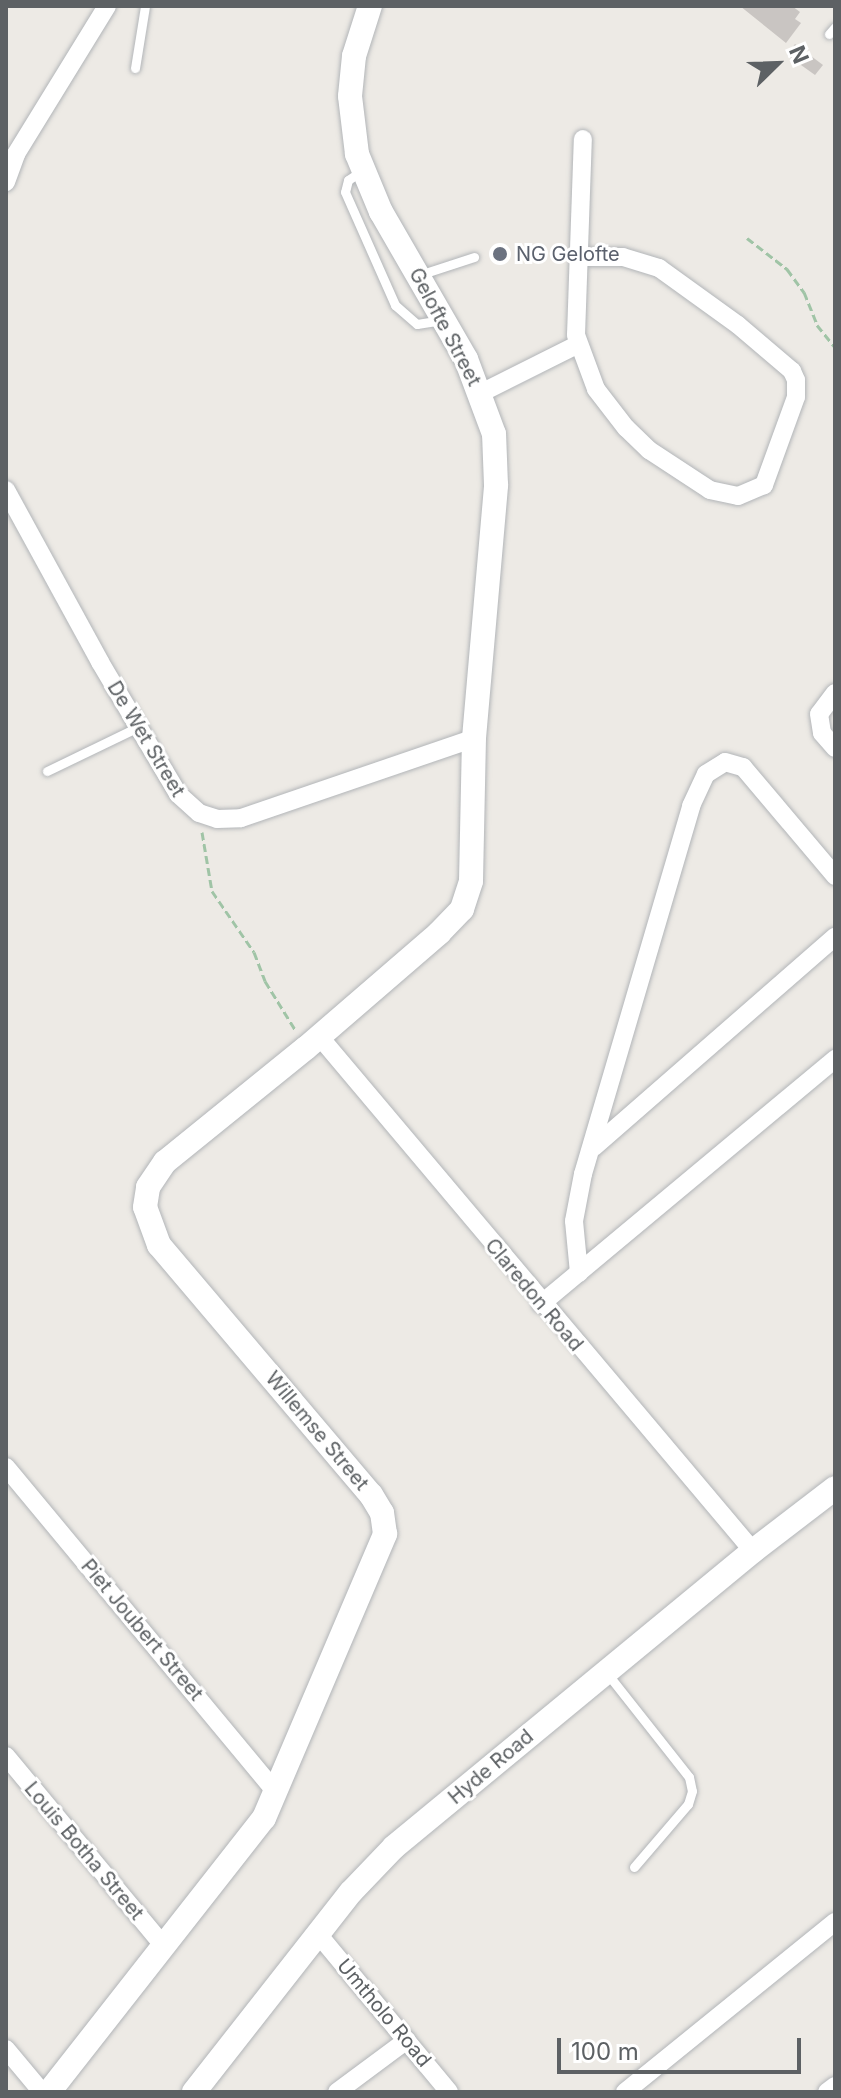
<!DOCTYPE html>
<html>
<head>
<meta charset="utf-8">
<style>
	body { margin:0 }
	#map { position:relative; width:841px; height:2098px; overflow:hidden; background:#edeae5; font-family:Inter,sans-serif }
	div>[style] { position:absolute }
	.building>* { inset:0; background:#c9c5c2 }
	.path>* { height:3px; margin-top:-1.5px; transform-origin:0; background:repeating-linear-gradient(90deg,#a0c4a6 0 8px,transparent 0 12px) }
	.roads { filter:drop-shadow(0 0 2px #b2b5b8) drop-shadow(0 0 2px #b2b5b8) }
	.service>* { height:9px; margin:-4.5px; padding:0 4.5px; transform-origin:4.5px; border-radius:4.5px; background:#fff }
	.minor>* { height:18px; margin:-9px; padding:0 9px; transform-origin:9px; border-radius:9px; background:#fff }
	.tertiary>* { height:24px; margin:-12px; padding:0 12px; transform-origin:12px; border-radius:12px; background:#fff }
	.dots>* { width:22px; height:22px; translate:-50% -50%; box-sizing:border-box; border:4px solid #fff; border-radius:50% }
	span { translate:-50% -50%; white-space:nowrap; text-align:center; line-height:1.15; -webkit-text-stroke:6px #fff; paint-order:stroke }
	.worship-label { font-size:20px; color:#5b616d }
	.left { translate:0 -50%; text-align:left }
	.street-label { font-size:20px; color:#5d6164 }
	.frame { position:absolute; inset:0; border:8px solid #5d6164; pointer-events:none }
	.north { position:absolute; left:737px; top:24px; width:80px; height:80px; -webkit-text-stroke:6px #fff; paint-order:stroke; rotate:67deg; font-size:22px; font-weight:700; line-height:32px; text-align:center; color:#5d6164 }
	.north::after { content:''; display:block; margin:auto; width:28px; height:36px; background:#5d6164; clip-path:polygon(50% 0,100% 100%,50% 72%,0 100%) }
	.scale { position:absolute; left:557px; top:2038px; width:244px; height:36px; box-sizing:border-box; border:4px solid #5d6164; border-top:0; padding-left:10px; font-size:24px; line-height:28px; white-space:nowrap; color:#5d6164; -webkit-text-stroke:6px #fff; paint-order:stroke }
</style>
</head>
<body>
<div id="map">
	<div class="building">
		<div style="clip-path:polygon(740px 6px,792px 6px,800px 12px,795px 19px,801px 23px,786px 43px)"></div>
		<div style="clip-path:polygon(795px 44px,823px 65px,815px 75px,787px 55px)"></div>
	</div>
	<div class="path">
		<div style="left:747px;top:238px;width:51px;rotate:37.8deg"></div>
		<div style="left:787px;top:269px;width:29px;rotate:54deg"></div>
		<div style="left:804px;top:292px;width:35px;rotate:68deg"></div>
		<div style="left:817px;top:325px;width:28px;rotate:51deg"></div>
		<div style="left:202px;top:832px;width:60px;rotate:80.4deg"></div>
		<div style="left:212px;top:891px;width:74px;rotate:55.5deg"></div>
		<div style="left:254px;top:952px;width:31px;rotate:69deg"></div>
		<div style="left:265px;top:981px;width:59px;rotate:58.2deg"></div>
	</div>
	<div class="roads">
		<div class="service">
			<div style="left:829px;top:34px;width:9px;rotate:-49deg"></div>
			<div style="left:135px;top:68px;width:63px;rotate:-80.8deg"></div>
			<div style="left:363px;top:170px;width:18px;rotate:146deg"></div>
			<div style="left:348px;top:180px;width:12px;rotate:104deg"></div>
			<div style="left:345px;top:192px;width:124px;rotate:66.1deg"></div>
			<div style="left:395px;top:305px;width:29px;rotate:41deg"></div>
			<div style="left:417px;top:324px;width:24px;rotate:-9deg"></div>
			<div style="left:419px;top:275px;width:58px;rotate:-18.1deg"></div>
			<div style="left:47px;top:771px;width:101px;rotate:-25.8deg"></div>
			<div style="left:606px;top:1672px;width:134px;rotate:51.7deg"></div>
			<div style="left:689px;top:1777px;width:14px;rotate:78deg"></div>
			<div style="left:692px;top:1791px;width:14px;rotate:107deg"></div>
			<div style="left:688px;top:1804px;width:83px;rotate:130.6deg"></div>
		</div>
		<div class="minor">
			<div style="left:6px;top:182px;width:30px;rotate:-70deg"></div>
			<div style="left:16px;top:154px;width:174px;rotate:-58.4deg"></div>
			<div style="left:580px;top:257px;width:43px"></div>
			<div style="left:623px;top:257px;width:38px;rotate:17deg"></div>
			<div style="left:659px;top:268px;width:97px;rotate:35.8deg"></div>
			<div style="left:738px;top:325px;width:71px;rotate:40.4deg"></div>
			<div style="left:792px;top:371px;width:10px;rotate:66deg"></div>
			<div style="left:796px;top:380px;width:17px;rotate:90deg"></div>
			<div style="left:796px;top:397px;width:94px;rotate:110deg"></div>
			<div style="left:764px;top:485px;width:28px;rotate:157deg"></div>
			<div style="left:738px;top:496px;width:29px;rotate:-168deg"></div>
			<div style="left:710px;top:490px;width:73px;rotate:-146.7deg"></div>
			<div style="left:649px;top:450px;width:32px;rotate:-136deg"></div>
			<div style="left:626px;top:428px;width:49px;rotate:-127.6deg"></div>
			<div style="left:596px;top:389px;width:58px;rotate:-110.3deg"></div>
			<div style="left:576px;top:335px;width:196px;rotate:-88deg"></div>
			<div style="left:481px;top:393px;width:107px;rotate:-26.6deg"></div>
			<div style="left:6px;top:490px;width:196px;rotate:61.3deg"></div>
			<div style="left:100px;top:662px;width:153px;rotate:59.4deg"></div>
			<div style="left:178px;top:794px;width:28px;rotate:42deg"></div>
			<div style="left:199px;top:813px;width:19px;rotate:18deg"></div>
			<div style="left:217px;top:819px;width:24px;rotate:-2deg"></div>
			<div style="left:241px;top:818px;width:246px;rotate:-18.9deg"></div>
			<div style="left:835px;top:693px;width:26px;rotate:127deg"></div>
			<div style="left:819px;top:714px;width:19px;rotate:81deg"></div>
			<div style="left:822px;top:733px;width:20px;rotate:49deg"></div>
			<div style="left:319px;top:1036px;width:673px;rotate:49.88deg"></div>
			<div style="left:594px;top:1147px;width:320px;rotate:-41.1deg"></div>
			<div style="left:579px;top:1273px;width:52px;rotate:-95.5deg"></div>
			<div style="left:574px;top:1221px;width:48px;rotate:-79.2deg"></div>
			<div style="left:583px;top:1174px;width:384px;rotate:-73.6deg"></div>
			<div style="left:691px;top:806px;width:35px;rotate:-65deg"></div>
			<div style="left:706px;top:774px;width:22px;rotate:-32deg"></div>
			<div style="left:725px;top:762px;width:19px;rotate:16deg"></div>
			<div style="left:743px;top:767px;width:143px;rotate:49.8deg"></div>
			<div style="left:541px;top:1304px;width:383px;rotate:-39.8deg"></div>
			<div style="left:6px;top:1467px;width:424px;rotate:50.3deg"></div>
			<div style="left:6px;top:1756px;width:246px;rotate:50.3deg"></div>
			<div style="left:318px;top:1934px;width:205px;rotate:50.3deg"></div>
			<div style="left:6px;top:2049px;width:56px;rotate:50.1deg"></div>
			<div style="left:337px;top:2092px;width:87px;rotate:-36.6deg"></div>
			<div style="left:625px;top:2092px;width:270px;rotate:-39deg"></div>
			<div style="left:827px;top:2092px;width:10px;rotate:-37deg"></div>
		</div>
		<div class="tertiary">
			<div style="left:49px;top:2092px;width:348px;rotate:-51.9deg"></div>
			<div style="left:264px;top:1818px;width:309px;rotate:-66.9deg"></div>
			<div style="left:385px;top:1534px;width:21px;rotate:-98deg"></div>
			<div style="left:382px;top:1513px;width:21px;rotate:-121deg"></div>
			<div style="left:371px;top:1495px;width:328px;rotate:-130.3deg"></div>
			<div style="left:159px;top:1245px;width:40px;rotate:-110.2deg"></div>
			<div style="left:145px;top:1207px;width:20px;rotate:-81deg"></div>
			<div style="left:148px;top:1187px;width:30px;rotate:-56deg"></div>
			<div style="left:165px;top:1162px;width:181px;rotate:-39deg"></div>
			<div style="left:306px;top:1048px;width:176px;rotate:-40.8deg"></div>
			<div style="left:439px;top:933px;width:33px;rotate:-46deg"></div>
			<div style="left:462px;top:909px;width:29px;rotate:-72deg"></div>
			<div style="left:471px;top:881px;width:143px;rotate:-88.8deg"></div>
			<div style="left:474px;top:738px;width:254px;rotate:-85deg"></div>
			<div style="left:496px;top:485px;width:51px;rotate:-92.2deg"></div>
			<div style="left:494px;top:434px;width:80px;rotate:-110.5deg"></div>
			<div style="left:466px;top:359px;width:170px;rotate:-120deg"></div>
			<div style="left:381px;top:212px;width:63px;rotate:-112.5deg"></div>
			<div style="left:357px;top:154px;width:58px;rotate:-96.9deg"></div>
			<div style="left:350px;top:96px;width:40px;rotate:-84.3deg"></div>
			<div style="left:354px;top:56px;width:52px;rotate:-72.3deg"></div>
			<div style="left:194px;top:2092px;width:254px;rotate:-51.9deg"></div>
			<div style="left:351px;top:1892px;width:62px;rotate:-46.3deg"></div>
			<div style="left:394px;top:1847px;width:465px;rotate:-39.5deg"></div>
			<div style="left:753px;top:1551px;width:103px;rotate:-37.5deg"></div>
		</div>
	</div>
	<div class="dots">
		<div style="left:500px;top:254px;background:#6b7280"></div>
	</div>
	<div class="worship-label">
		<span class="left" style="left:516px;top:254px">NG Gelofte</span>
	</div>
	<div class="street-label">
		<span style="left:445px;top:327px;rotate:62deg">Gelofte Street</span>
		<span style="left:146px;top:739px;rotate:59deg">De Wet Street</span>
		<span style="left:534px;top:1295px;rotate:50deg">Claredon Road</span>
		<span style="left:317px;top:1431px;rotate:50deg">Willemse Street</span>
		<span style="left:142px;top:1630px;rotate:50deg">Piet Joubert Street</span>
		<span style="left:491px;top:1767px;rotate:-40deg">Hyde Road</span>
		<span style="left:84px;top:1851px;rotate:50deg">Louis Botha Street</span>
		<span style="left:384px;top:2013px;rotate:50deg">Umtholo Road</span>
	</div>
	<div class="frame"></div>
	<div class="north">N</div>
	<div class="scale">100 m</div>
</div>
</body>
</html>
